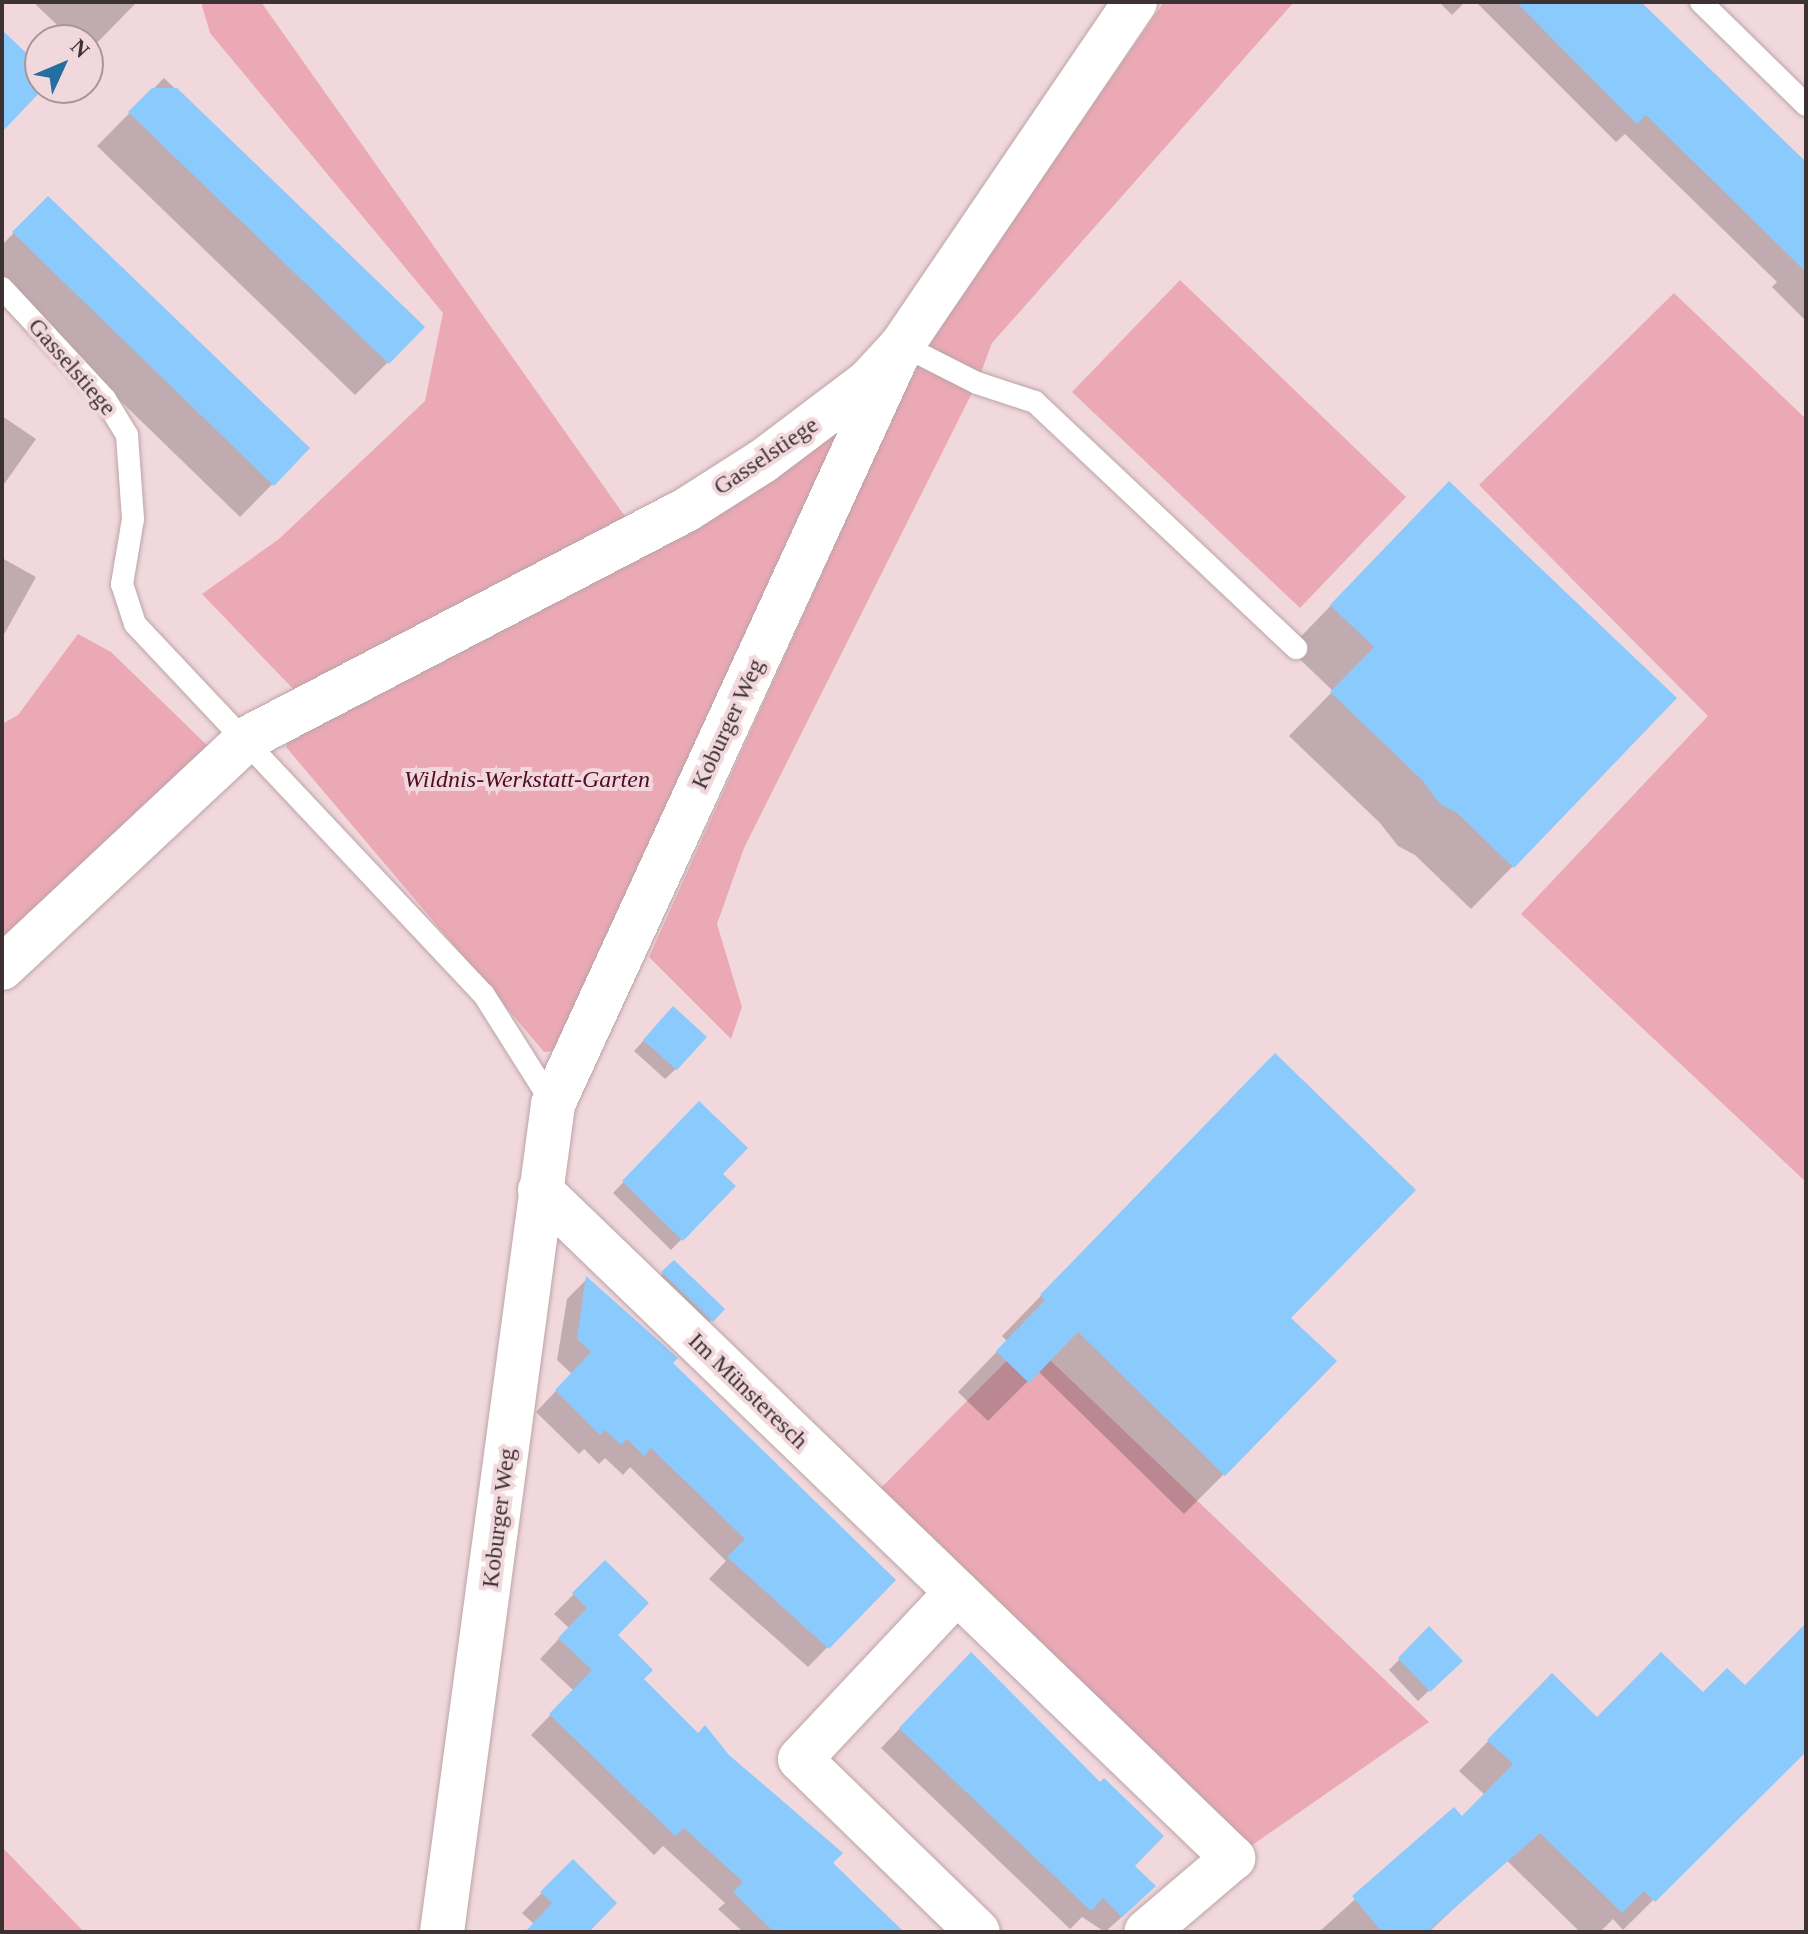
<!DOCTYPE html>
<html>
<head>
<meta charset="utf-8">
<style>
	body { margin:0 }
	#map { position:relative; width:1808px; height:1934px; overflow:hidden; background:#f1d8dc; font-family:"Times New Roman",serif }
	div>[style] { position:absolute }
	.green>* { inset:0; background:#eaa9b5 }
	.shadow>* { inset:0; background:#0003 }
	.building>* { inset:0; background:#8acafc }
	.roads { filter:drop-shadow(0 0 2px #bba3a7) drop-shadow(0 0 2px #bba3a7) }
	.service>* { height:22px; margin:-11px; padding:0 11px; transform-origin:11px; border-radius:11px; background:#fff }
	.minor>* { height:44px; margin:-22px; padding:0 22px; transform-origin:22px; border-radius:22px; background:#fff }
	span { translate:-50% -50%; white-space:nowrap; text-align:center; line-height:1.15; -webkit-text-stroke:8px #f1d8dc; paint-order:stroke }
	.street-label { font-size:24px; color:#3c3234 }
	.park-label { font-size:24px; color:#510b23; font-style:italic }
	.frame { position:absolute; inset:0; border:4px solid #3c3234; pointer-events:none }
	.north { position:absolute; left:24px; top:24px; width:80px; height:80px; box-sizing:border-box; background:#f1d8dc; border:2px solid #a99699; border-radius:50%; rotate:46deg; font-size:22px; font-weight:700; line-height:32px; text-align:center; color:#3c3234 }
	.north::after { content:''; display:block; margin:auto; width:28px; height:36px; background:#246ea2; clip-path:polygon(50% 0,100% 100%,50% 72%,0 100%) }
</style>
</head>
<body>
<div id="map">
	<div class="green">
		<div style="clip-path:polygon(201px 2px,261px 2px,629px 522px,298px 694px,202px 594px,279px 539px,425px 401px,443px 313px,210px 33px)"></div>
		<div style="clip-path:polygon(1164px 2px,1294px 2px,992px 343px,977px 383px,744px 848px,717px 924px,742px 1007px,731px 1039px,649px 957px,905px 389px,945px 318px)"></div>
		<div style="clip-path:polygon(1180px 280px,1406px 497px,1300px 608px,1072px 392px)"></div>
		<div style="clip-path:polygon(1674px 293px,1806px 419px,1806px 1182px,1521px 914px,1708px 716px,1479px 485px)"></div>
		<div style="clip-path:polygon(857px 416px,561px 1050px,544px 1052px,286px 747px,291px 731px)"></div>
		<div style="clip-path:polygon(78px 634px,111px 652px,213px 751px,2px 948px,2px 724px,18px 715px)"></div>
		<div style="clip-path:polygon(1028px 1339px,1429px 1722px,1248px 1848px,876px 1493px)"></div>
		<div style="clip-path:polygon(2px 1847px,84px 1932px,2px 1932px)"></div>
	</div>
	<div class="shadow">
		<div style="clip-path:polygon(33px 2px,137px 2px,88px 52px,88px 40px,73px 40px)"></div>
		<div style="clip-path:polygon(1439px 2px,1465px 2px,1452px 15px)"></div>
		<div style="clip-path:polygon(1476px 2px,1638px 2px,1806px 166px,1806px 321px,1772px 287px,1777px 282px,1625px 134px,1616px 142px)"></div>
		<div style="clip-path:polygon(164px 78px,423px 327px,355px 395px,97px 146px)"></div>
		<div style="clip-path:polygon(48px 198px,307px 449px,240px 517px,2px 286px,2px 245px)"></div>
		<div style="clip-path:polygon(2px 416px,36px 439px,2px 487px)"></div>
		<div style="clip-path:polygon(1407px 526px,1513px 866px,1471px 909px,1415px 855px,1398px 846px,1380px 823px,1289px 736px,1333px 691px,1289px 649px)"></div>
		<div style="clip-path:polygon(2px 558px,36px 577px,2px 638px)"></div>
		<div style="clip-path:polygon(663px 1019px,676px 1069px,665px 1079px,634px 1051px)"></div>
		<div style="clip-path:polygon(1236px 1095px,1288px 1318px,1224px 1474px,1184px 1514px,1038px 1371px,988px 1421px,958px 1392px,1007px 1341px,1002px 1336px)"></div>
		<div style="clip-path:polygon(699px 1104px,720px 1174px,733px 1186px,671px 1250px,613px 1193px)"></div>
		<div style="clip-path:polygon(674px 1262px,722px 1309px,701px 1331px,652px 1284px)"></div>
		<div style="clip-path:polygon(587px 1279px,893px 1580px,808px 1667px,709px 1579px,726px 1561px,630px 1467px,623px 1475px,605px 1458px,599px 1464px,584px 1449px,579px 1454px,536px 1412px,572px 1374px,557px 1360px,567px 1299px)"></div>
		<div style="clip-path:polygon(605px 1563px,615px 1635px,641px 1680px,698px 1735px,727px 1756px,901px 1932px,743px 1932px,718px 1909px,725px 1903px,663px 1846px,654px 1855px,531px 1735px,574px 1691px,540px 1659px,569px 1628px,554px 1614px)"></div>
		<div style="clip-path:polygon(1806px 1625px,1806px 1748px,1623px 1930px,1613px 1919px,1600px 1932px,1580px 1932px,1494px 1848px,1501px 1864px,1429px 1932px,1321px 1930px,1454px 1810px,1461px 1819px,1485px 1795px,1459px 1771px,1552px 1676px,1597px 1720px,1745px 1687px)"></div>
		<div style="clip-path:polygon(1429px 1629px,1460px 1661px,1418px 1701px,1389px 1670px)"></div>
		<div style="clip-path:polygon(952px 1674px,1132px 1866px,1134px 1906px,1105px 1932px,1082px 1917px,1070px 1929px,881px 1748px)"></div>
		<div style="clip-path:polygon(573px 1861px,587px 1932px,527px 1932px,534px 1924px,522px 1913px)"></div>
	</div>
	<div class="building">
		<div style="clip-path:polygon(1516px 2px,1641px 2px,1806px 162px,1806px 272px,1646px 115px,1637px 124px)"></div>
		<div style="clip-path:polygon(2px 30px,40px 66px,40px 92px,2px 132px)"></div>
		<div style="clip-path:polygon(152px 88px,177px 88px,425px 327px,389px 364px,128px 112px)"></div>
		<div style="clip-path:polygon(48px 196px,310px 448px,274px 486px,12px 232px)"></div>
		<div style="clip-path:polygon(1449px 481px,1677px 698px,1514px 868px,1457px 813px,1440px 804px,1422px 780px,1330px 692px,1374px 647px,1330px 605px)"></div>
		<div style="clip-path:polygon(673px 1006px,707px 1037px,677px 1070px,643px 1040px)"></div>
		<div style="clip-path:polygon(1275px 1053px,1416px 1190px,1291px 1318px,1337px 1361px,1225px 1476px,1078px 1332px,1029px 1383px,996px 1351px,1045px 1300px,1040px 1295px)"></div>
		<div style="clip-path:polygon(699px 1101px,748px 1148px,723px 1174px,736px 1186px,683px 1241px,622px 1181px)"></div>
		<div style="clip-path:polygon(674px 1260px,725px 1309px,713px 1322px,661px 1272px)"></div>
		<div style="clip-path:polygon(586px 1276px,678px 1358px,673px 1363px,896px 1580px,829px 1649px,727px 1557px,745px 1539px,651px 1448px,644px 1456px,627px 1439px,621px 1445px,605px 1430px,600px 1435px,555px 1390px,591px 1352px,577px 1339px)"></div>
		<div style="clip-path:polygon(605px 1560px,649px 1603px,618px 1635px,653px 1670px,644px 1679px,698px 1733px,705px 1725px,729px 1755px,843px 1853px,833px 1863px,904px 1932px,774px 1932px,733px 1892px,743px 1882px,684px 1828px,675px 1836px,549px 1714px,592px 1670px,558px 1638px,587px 1608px,572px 1593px)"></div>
		<div style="clip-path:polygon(1806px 1623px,1806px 1752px,1655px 1902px,1644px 1891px,1622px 1913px,1540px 1833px,1427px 1932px,1382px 1932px,1352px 1896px,1454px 1807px,1462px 1816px,1513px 1764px,1487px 1740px,1552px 1673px,1597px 1717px,1661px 1652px,1703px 1692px,1727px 1668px,1745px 1685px)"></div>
		<div style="clip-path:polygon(1429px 1626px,1463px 1661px,1430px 1692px,1398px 1658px)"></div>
		<div style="clip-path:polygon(971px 1652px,1100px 1782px,1104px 1778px,1164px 1836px,1135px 1866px,1156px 1886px,1122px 1917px,1103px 1898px,1091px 1911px,899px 1728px)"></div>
		<div style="clip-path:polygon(573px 1859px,617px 1903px,589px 1932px,525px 1932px,552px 1903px,540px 1892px)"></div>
	</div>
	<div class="roads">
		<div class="service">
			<div style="left:1701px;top:2px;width:147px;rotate:44.4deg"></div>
			<div style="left:2px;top:288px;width:151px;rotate:47.1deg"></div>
			<div style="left:105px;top:399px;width:42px;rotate:58.6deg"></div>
			<div style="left:127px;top:435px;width:84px;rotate:85.9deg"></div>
			<div style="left:133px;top:519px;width:66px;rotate:99.6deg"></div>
			<div style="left:122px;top:584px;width:42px;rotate:72deg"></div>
			<div style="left:135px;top:624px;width:509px;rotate:46.75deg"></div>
			<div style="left:484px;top:995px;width:129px;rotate:57.7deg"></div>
			<div style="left:902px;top:345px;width:84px;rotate:26.9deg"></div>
			<div style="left:977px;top:383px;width:61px;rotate:18.1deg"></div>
			<div style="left:1035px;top:402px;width:359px;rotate:43.3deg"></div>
		</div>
		<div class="minor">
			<div style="left:2px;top:968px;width:337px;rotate:-43.1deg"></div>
			<div style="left:248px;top:738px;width:494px;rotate:-27.5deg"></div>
			<div style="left:686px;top:510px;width:91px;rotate:-32.5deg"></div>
			<div style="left:763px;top:461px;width:131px;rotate:-37deg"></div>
			<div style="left:868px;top:382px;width:50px;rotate:-47.4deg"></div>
			<div style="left:902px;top:345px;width:415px;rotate:-55.8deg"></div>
			<div style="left:540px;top:1190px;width:963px;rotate:43.95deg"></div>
			<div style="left:1233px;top:1858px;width:114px;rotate:139.6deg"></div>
			<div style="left:957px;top:1592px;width:229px;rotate:133.2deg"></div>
			<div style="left:800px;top:1759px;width:248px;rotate:44.2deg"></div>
			<div style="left:442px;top:1932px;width:835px;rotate:-82.36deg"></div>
			<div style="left:553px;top:1104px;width:835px;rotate:-65.31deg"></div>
		</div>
	</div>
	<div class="street-label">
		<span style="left:72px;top:367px;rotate:49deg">Gasselstiege</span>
		<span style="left:766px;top:456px;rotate:-34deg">Gasselstiege</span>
		<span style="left:728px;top:724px;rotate:-65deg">Koburger Weg</span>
		<span style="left:748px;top:1391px;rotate:44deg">Im Münsteresch</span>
		<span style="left:499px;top:1518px;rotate:-83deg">Koburger Weg</span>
	</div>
	<div class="park-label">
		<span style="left:527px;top:780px">Wildnis-Werkstatt-Garten</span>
	</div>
	<div class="frame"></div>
	<div class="north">N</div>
</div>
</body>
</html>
